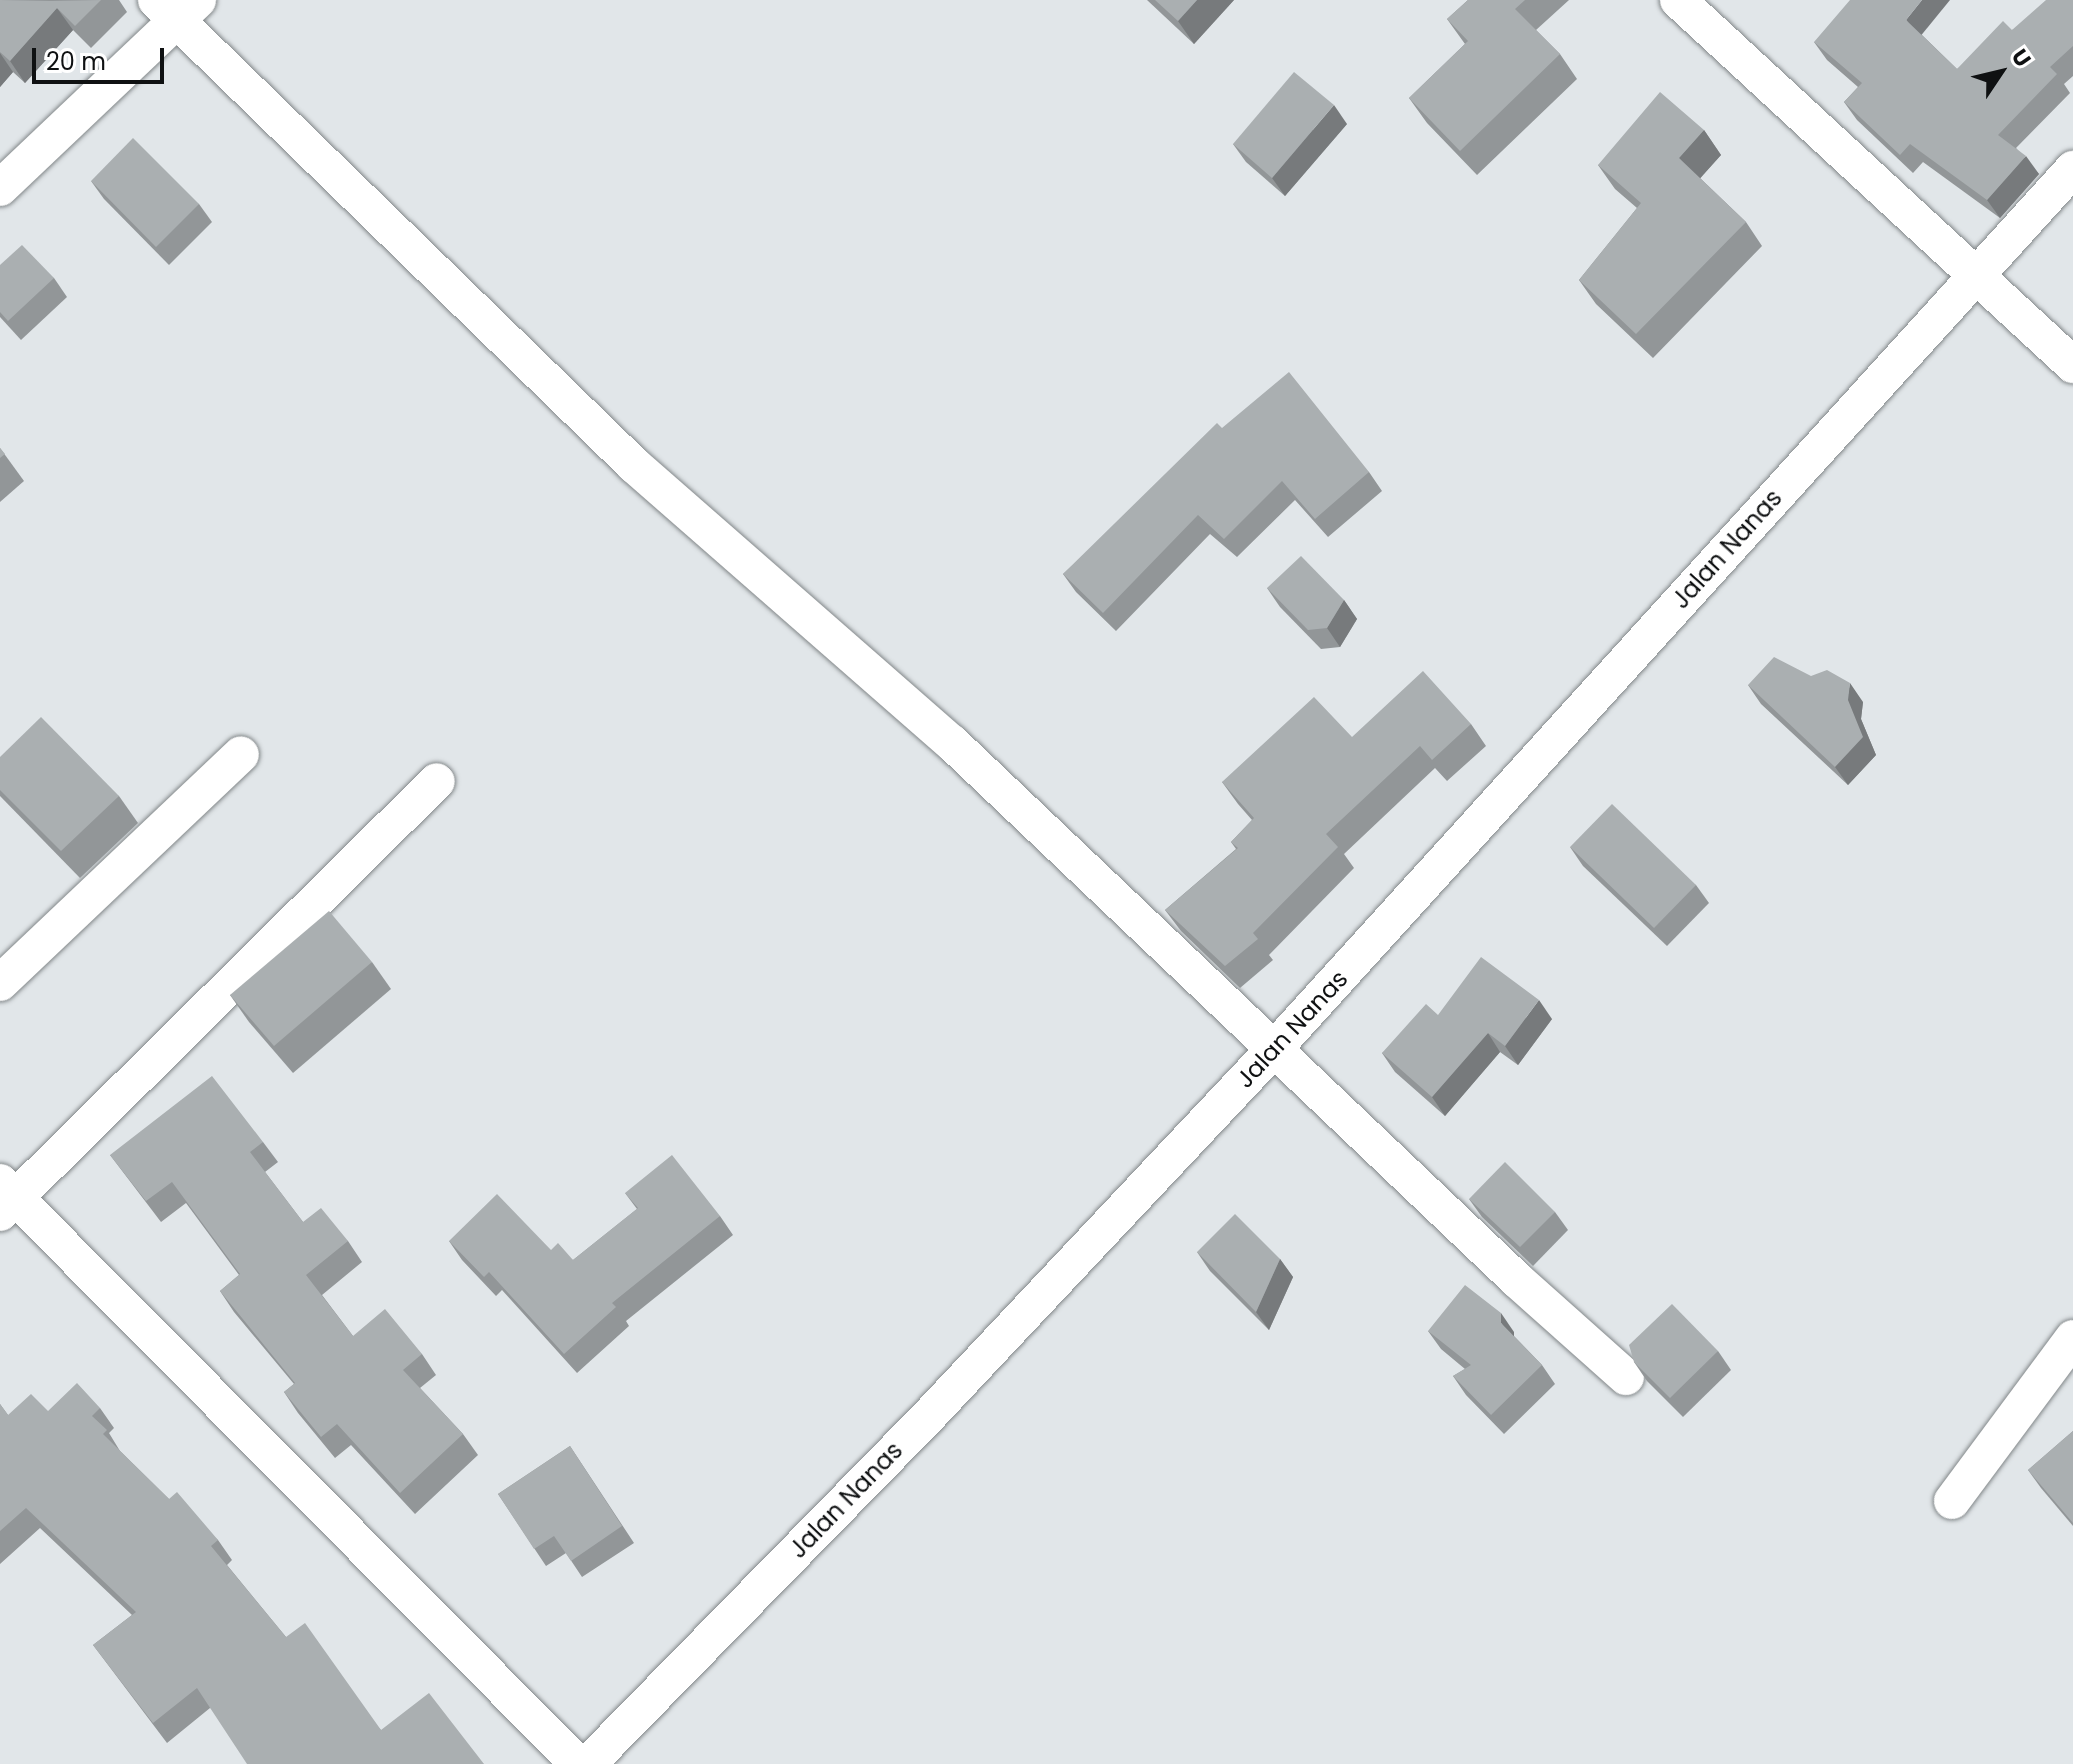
<!DOCTYPE html>
<html>
<head>
<meta charset="utf-8">
<style>
	body { margin:0 }
	#map { position:relative; width:2073px; height:1764px; overflow:hidden; background:#e1e6e9; font-family:Poppins,sans-serif }
	div>[style] { position:absolute }
	.roads { filter:drop-shadow(0 0 2px #828789) drop-shadow(0 0 2px #828789) }
	.minor>* { height:36px; margin:-18px; padding:0 18px; transform-origin:18px; border-radius:18px; background:#fff }
	.wall>* { inset:0; background:#929698 }
	.shaded-wall>* { inset:0; background:#777a7c }
	.building>* { inset:0; background:#aaafb1 }
	span { translate:-50% -50%; white-space:nowrap; text-align:center; line-height:1.15; -webkit-text-stroke:7px #fff; paint-order:stroke }
	.street-label { font-size:24px; color:#0f1112 }
	.north { position:absolute; left:1961px; top:32px; width:80px; height:80px; -webkit-text-stroke:6px #fff; paint-order:stroke; rotate:55deg; font-size:22px; font-weight:700; line-height:32px; text-align:center; color:#0f1112 }
	.north::after { content:''; display:block; margin:auto; width:28px; height:36px; background:#0f1112; clip-path:polygon(50% 0,100% 100%,50% 72%,0 100%) }
	.scale { position:absolute; left:32px; top:48px; width:132px; height:36px; box-sizing:border-box; border:4px solid #0f1112; border-top:0; padding-left:10px; font-size:24px; line-height:28px; white-space:nowrap; color:#0f1112; -webkit-text-stroke:6px #fff; paint-order:stroke }
</style>
</head>
<body>
<div id="map">
	<div class="roads">
		<div class="minor">
			<div style="left:156px;top:0;width:667px;rotate:44.21deg"></div>
			<div style="left:634px;top:465px;width:422px;rotate:41.2deg"></div>
			<div style="left:952px;top:743px;width:779px;rotate:43.54deg"></div>
			<div style="left:1517px;top:1280px;width:146px;rotate:41.7deg"></div>
			<div style="left:1678px;top:0;width:538px;rotate:42.74deg"></div>
			<div style="left:0;top:188px;width:273px;rotate:-43.5deg"></div>
			<div style="left:0;top:983px;width:332px;rotate:-43.5deg"></div>
			<div style="left:0;top:1182px;width:820px;rotate:45.2deg"></div>
			<div style="left:0;top:1213px;width:614px;rotate:-44.67deg"></div>
			<div style="left:1952px;top:1501px;width:203px;rotate:-53.4deg"></div>
			<div style="left:588px;top:1764px;width:482px;rotate:-45.6deg"></div>
			<div style="left:925px;top:1420px;width:509px;rotate:-46.75deg"></div>
			<div style="left:1274px;top:1049px;width:1189px;rotate:-47.76deg"></div>
		</div>
	</div>
	<div class="wall">
		<div style="clip-path:polygon(0 0,119px 0,127px 12px,91px 48px,73px 30px,25px 83px,13px 72px,0 87px)"></div>
		<div style="clip-path:polygon(1147px 0,1234px 0,1194px 44px)"></div>
		<div style="clip-path:polygon(1468px 0,1569px 0,1536px 30px,1560px 54px,1577px 79px,1477px 175px,1427px 123px,1409px 98px,1465px 44px,1447px 19px)"></div>
		<div style="clip-path:polygon(2073px 0,2073px 76px,2064px 84px,2070px 93px,2016px 148px,2039px 174px,2000px 218px,1923px 162px,1913px 173px,1857px 120px,1844px 102px,1858px 87px,1827px 60px,1814px 42px,1922px 35px,1957px 69px,2012px 30px)"></div>
		<div style="clip-path:polygon(1347px 124px,1285px 196px,1246px 162px,1233px 144px)"></div>
		<div style="clip-path:polygon(1704px 130px,1721px 155px,1700px 178px,1746px 222px,1762px 246px,1653px 358px,1596px 304px,1579px 280px,1637px 208px,1615px 189px,1598px 165px)"></div>
		<div style="clip-path:polygon(91px 181px,199px 204px,212px 222px,169px 265px,104px 199px)"></div>
		<div style="clip-path:polygon(0 265px,54px 278px,67px 297px,21px 340px,0 317px)"></div>
		<div style="clip-path:polygon(1222px 428px,1369px 472px,1382px 491px,1328px 537px,1295px 500px,1237px 557px,1210px 534px,1116px 631px,1076px 592px,1063px 574px)"></div>
		<div style="clip-path:polygon(0 448px,24px 481px,0 502px)"></div>
		<div style="clip-path:polygon(1267px 588px,1344px 600px,1357px 619px,1340px 647px,1321px 649px,1280px 607px)"></div>
		<div style="clip-path:polygon(1748px 685px,1863px 702px,1861px 719px,1876px 755px,1848px 785px,1761px 704px)"></div>
		<div style="clip-path:polygon(1471px 724px,1486px 746px,1447px 781px,1435px 768px,1344px 854px,1354px 868px,1269px 955px,1273px 960px,1240px 988px,1181px 931px,1165px 910px,1236px 849px,1231px 842px,1252px 820px,1238px 804px,1222px 782px,1352px 737px)"></div>
		<div style="clip-path:polygon(0 757px,119px 796px,138px 823px,80px 878px,0 796px)"></div>
		<div style="clip-path:polygon(1570px 847px,1696px 885px,1709px 903px,1667px 946px,1583px 866px)"></div>
		<div style="clip-path:polygon(372px 962px,391px 989px,293px 1073px,249px 1022px,230px 995px)"></div>
		<div style="clip-path:polygon(1438px 1015px,1552px 1019px,1518px 1065px,1500px 1052px,1445px 1116px,1395px 1072px,1382px 1053px)"></div>
		<div style="clip-path:polygon(263px 1142px,278px 1162px,265px 1172px,303px 1222px,348px 1241px,362px 1262px,322px 1295px,353px 1336px,422px 1354px,436px 1375px,420px 1388px,463px 1434px,478px 1455px,415px 1514px,351px 1445px,335px 1458px,298px 1413px,284px 1392px,294px 1384px,234px 1312px,220px 1291px,239px 1275px,186px 1203px,161px 1222px,110px 1155px)"></div>
		<div style="clip-path:polygon(625px 1193px,720px 1216px,733px 1235px,626px 1321px,629px 1326px,577px 1373px,502px 1290px,496px 1296px,462px 1260px,449px 1241px,551px 1250px,573px 1260px,637px 1209px)"></div>
		<div style="clip-path:polygon(1469px 1199px,1555px 1212px,1568px 1230px,1533px 1266px,1482px 1217px)"></div>
		<div style="clip-path:polygon(1197px 1252px,1280px 1259px,1293px 1277px,1269px 1330px,1210px 1271px)"></div>
		<div style="clip-path:polygon(1428px 1331px,1514px 1332px,1514px 1336px,1542px 1365px,1555px 1384px,1504px 1434px,1466px 1395px,1453px 1376px,1465px 1369px,1441px 1349px)"></div>
		<div style="clip-path:polygon(1718px 1351px,1731px 1370px,1683px 1417px,1647px 1381px,1634px 1362px)"></div>
		<div style="clip-path:polygon(0 1404px,8px 1415px,100px 1408px,114px 1428px,109px 1433px,120px 1451px,169px 1499px,218px 1540px,232px 1560px,227px 1565px,286px 1637px,381px 1730px,484px 1764px,210px 1708px,167px 1743px,93px 1645px,132px 1615px,40px 1528px,0 1564px)"></div>
		<div style="clip-path:polygon(2073px 1431px,2073px 1526px,2041px 1488px,2028px 1470px)"></div>
		<div style="clip-path:polygon(570px 1446px,634px 1543px,582px 1577px,566px 1553px,546px 1566px,498px 1494px)"></div>
	</div>
	<div class="shaded-wall">
		<div style="clip-path:polygon(1197px 0,1234px 0,1194px 44px,1178px 21px)"></div>
		<div style="clip-path:polygon(1922px 0,1950px 0,1919px 38px,1906px 20px)"></div>
		<div style="clip-path:polygon(57px 8px,73px 30px,25px 83px,10px 61px)"></div>
		<div style="clip-path:polygon(0 53px,13px 72px,0 87px)"></div>
		<div style="clip-path:polygon(1334px 105px,1347px 124px,1285px 196px,1272px 178px)"></div>
		<div style="clip-path:polygon(1704px 130px,1721px 155px,1696px 183px,1679px 158px)"></div>
		<div style="clip-path:polygon(2026px 156px,2039px 174px,2000px 218px,1987px 200px)"></div>
		<div style="clip-path:polygon(1344px 600px,1357px 619px,1340px 647px,1327px 628px)"></div>
		<div style="clip-path:polygon(1850px 683px,1863px 702px,1861px 719px,1876px 755px,1848px 785px,1835px 767px)"></div>
		<div style="clip-path:polygon(1539px 1000px,1552px 1019px,1518px 1065px,1505px 1046px)"></div>
		<div style="clip-path:polygon(1488px 1033px,1500px 1052px,1445px 1116px,1432px 1097px)"></div>
		<div style="clip-path:polygon(1280px 1259px,1293px 1277px,1269px 1330px,1256px 1312px)"></div>
		<div style="clip-path:polygon(1501px 1313px,1514px 1332px,1514px 1341px,1501px 1323px)"></div>
	</div>
	<div class="building">
		<div style="clip-path:polygon(0 0,51px 1px,101px 0,75px 26px,57px 8px,10px 61px,0 52px)"></div>
		<div style="clip-path:polygon(1155px 0,1197px 0,1178px 21px)"></div>
		<div style="clip-path:polygon(1468px 0,1525px 0,1515px 9px,1560px 54px,1460px 151px,1409px 98px,1468px 41px,1447px 19px)"></div>
		<div style="clip-path:polygon(1850px 0,1922px 0,1906px 20px,1957px 69px,2003px 21px,2012px 30px,2046px 0,2073px 0,2073px 46px,2050px 67px,2057px 74px,1998px 135px,2026px 156px,1987px 200px,1910px 144px,1900px 155px,1844px 102px,1862px 83px,1814px 42px)"></div>
		<div style="clip-path:polygon(1294px 72px,1334px 105px,1272px 178px,1233px 144px)"></div>
		<div style="clip-path:polygon(1660px 92px,1704px 130px,1679px 158px,1746px 222px,1636px 334px,1579px 280px,1641px 203px,1598px 165px)"></div>
		<div style="clip-path:polygon(133px 138px,199px 204px,156px 247px,91px 181px)"></div>
		<div style="clip-path:polygon(22px 245px,54px 278px,8px 321px,0 312px,0 265px)"></div>
		<div style="clip-path:polygon(1289px 372px,1369px 472px,1315px 519px,1282px 481px,1224px 539px,1198px 515px,1103px 613px,1063px 574px,1217px 423px,1222px 428px)"></div>
		<div style="clip-path:polygon(0 448px,5px 454px,0 458px)"></div>
		<div style="clip-path:polygon(1301px 556px,1344px 600px,1327px 628px,1308px 630px,1267px 588px)"></div>
		<div style="clip-path:polygon(1774px 657px,1811px 676px,1827px 670px,1850px 683px,1848px 700px,1863px 737px,1835px 767px,1748px 685px)"></div>
		<div style="clip-path:polygon(1423px 671px,1471px 724px,1432px 760px,1420px 746px,1326px 834px,1338px 847px,1253px 933px,1258px 939px,1225px 966px,1165px 910px,1238px 848px,1231px 842px,1254px 818px,1222px 782px,1314px 697px,1352px 737px)"></div>
		<div style="clip-path:polygon(41px 717px,119px 796px,61px 851px,0 790px,0 757px)"></div>
		<div style="clip-path:polygon(1612px 804px,1696px 885px,1654px 928px,1570px 847px)"></div>
		<div style="clip-path:polygon(329px 911px,372px 962px,274px 1046px,230px 995px)"></div>
		<div style="clip-path:polygon(1481px 957px,1539px 1000px,1505px 1046px,1488px 1033px,1432px 1097px,1382px 1053px,1426px 1004px,1438px 1015px)"></div>
		<div style="clip-path:polygon(212px 1076px,263px 1142px,250px 1152px,303px 1222px,321px 1208px,348px 1241px,306px 1275px,353px 1336px,385px 1309px,422px 1354px,403px 1370px,463px 1434px,400px 1493px,337px 1424px,321px 1437px,284px 1392px,295px 1383px,220px 1291px,240px 1274px,172px 1182px,146px 1201px,110px 1155px)"></div>
		<div style="clip-path:polygon(672px 1155px,720px 1216px,612px 1303px,616px 1307px,564px 1354px,489px 1272px,484px 1277px,449px 1241px,497px 1194px,551px 1250px,558px 1243px,573px 1260px,638px 1208px,625px 1193px)"></div>
		<div style="clip-path:polygon(1505px 1162px,1555px 1212px,1520px 1247px,1469px 1199px)"></div>
		<div style="clip-path:polygon(1235px 1214px,1280px 1259px,1256px 1312px,1197px 1252px)"></div>
		<div style="clip-path:polygon(1465px 1285px,1501px 1313px,1501px 1323px,1542px 1365px,1491px 1415px,1453px 1376px,1471px 1365px,1428px 1331px)"></div>
		<div style="clip-path:polygon(1672px 1304px,1718px 1351px,1670px 1398px,1634px 1362px,1629px 1345px)"></div>
		<div style="clip-path:polygon(77px 1383px,100px 1408px,92px 1416px,107px 1430px,103px 1434px,169px 1499px,177px 1492px,218px 1540px,211px 1546px,286px 1637px,305px 1623px,381px 1730px,429px 1693px,484px 1764px,247px 1764px,197px 1688px,153px 1723px,93px 1645px,136px 1612px,26px 1508px,0 1531px,0 1404px,8px 1415px,31px 1394px,48px 1411px)"></div>
		<div style="clip-path:polygon(2073px 1431px,2073px 1523px,2028px 1470px)"></div>
		<div style="clip-path:polygon(570px 1446px,622px 1526px,571px 1561px,554px 1536px,534px 1549px,498px 1494px)"></div>
	</div>
	<div class="street-label">
		<span style="left:1727px;top:549px;rotate:-48deg">Jalan Nanas</span>
		<span style="left:1292px;top:1029px;rotate:-47deg">Jalan Nanas</span>
		<span style="left:846px;top:1500px;rotate:-46deg">Jalan Nanas</span>
	</div>
	<div class="north">U</div>
	<div class="scale">20 m</div>
</div>
</body>
</html>
